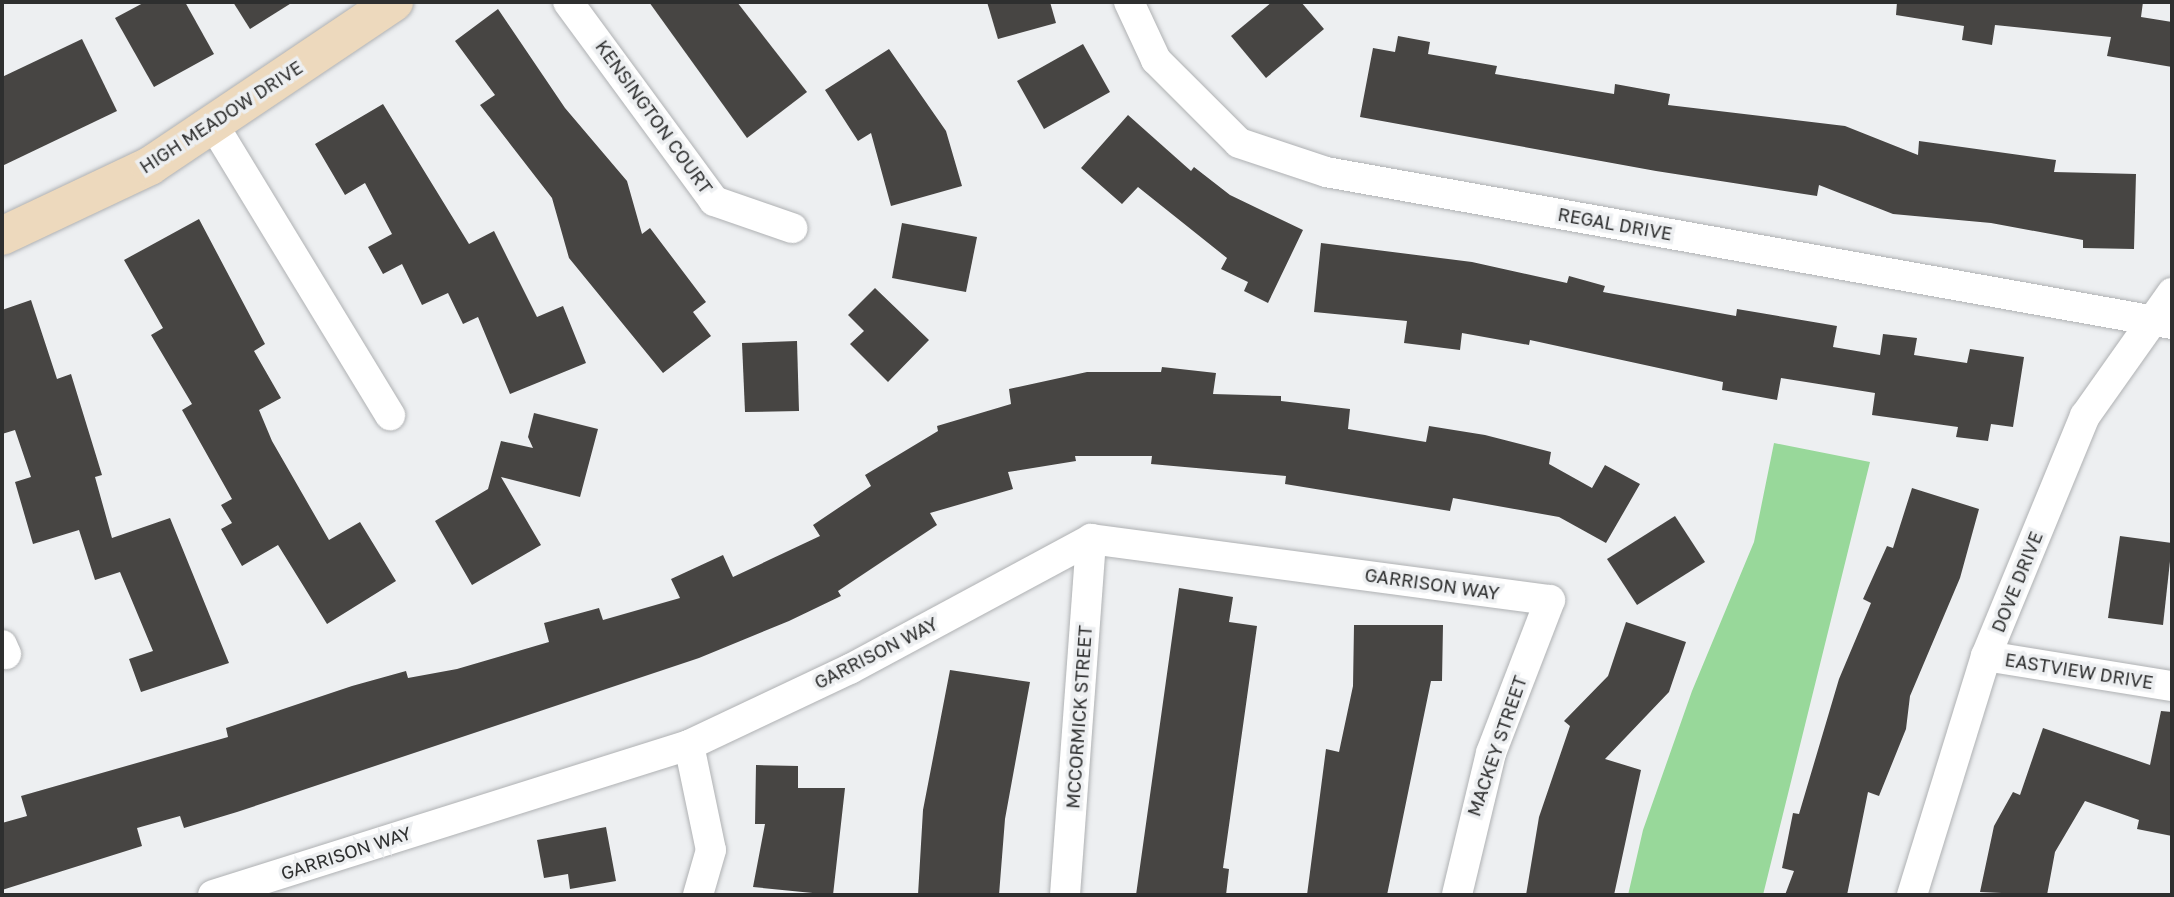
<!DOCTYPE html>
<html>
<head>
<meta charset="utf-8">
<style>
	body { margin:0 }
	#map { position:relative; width:2174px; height:897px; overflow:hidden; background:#edeff1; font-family:"Golos Text",sans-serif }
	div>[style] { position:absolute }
	.green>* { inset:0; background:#98d89a }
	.building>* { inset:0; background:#474543 }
	.roads { filter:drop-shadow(0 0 2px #afb1b3) drop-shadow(0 0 2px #afb1b3) }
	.street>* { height:30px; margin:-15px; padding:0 15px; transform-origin:15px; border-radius:15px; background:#fff }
	.secondary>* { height:38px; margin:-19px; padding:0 19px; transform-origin:19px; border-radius:19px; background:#edd9bd }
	span { translate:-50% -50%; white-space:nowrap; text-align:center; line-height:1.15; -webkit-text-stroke:7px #edeff1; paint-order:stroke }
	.street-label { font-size:18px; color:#2e2f2f }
	.frame { position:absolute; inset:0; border:4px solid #2e2f2f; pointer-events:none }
</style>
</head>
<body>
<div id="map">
	<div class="green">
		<div style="clip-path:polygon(1774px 443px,1870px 462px,1763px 895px,1628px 895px,1643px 830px,1692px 691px,1754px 542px)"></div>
	</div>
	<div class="building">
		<div style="clip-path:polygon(145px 2px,185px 2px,214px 54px,154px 87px,115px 18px)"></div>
		<div style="clip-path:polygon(233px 2px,293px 2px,250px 29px)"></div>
		<div style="clip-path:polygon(649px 2px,737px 2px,807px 92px,747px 138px)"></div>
		<div style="clip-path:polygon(987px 2px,1050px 2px,1056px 23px,998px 39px)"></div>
		<div style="clip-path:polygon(1272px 2px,1301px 2px,1324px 29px,1266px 78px,1231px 36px)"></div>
		<div style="clip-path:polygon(1897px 2px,2143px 2px,2141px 17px,2172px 22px,2172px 67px,2107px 56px,2111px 37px,1995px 25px,1992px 45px,1962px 40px,1964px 26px,1896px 15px)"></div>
		<div style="clip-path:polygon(498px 9px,565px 108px,627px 181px,642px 234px,650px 228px,706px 302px,693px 312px,711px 336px,663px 373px,569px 258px,552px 198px,480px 105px,495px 95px,455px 41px)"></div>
		<div style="clip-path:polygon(1398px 36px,1430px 42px,1428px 54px,1497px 66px,1495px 74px,1614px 94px,1615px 84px,1670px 94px,1668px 105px,1845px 126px,1918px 155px,1919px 141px,2056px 160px,2054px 172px,2136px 174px,2134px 249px,2083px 248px,2083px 240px,1991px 223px,1893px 214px,1819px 185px,1817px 196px,1656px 171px,1360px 117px,1373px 48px,1395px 52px)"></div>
		<div style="clip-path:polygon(82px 39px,117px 111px,2px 166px,2px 77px)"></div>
		<div style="clip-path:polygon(1083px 44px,1110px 92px,1044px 129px,1017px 81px)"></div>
		<div style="clip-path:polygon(889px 49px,946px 131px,962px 186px,891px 206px,871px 133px,858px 141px,825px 90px)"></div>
		<div style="clip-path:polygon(383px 104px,469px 244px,494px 231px,537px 317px,563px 306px,586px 363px,510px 394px,478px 317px,463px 324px,448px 293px,422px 305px,402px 264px,383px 274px,368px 247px,392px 234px,365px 183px,345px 195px,315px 144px)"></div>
		<div style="clip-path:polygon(1128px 115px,1191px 171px,1194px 167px,1230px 195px,1303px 230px,1268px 303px,1244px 291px,1248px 282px,1221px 269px,1227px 258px,1138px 187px,1122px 204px,1081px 168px)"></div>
		<div style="clip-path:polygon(199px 219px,265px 344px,254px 351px,281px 398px,259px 410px,272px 441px,329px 540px,360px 522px,396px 581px,327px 624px,278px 545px,242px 566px,221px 529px,232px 523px,221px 505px,232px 499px,182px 410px,192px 404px,151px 335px,163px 328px,124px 260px)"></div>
		<div style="clip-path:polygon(902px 223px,977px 237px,966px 292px,892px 278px)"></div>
		<div style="clip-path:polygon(1321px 243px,1472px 262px,1567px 283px,1569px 276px,1605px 286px,1603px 292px,1736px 316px,1737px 309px,1837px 326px,1833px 347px,1880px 355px,1883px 334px,1917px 338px,1914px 355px,1967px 363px,1970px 349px,2024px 357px,2013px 427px,1991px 424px,1988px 441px,1956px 437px,1958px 427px,1872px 415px,1875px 393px,1781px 378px,1777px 400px,1722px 390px,1723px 382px,1530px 340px,1529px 345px,1462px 333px,1460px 350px,1404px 343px,1407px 321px,1314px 312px)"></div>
		<div style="clip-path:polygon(875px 288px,929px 340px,888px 382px,850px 344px,864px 331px,848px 315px)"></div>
		<div style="clip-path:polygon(31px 300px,57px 379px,71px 374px,102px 475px,95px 477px,112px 538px,170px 518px,229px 663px,141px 692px,129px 659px,153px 651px,120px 572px,95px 580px,79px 530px,33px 544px,15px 482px,31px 477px,15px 430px,2px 434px,2px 310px)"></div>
		<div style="clip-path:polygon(797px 341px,799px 411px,745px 412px,742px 343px)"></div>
		<div style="clip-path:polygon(1162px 367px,1216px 373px,1213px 394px,1281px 396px,1281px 401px,1350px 409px,1348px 429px,1426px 442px,1429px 426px,1485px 435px,1551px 452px,1549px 464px,1592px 488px,1605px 465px,1640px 484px,1606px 543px,1559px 517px,1453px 498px,1450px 511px,1285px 484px,1286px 476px,1151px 464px,1152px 456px,1075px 456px,1076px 461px,1008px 472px,1013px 489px,930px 513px,937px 525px,838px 591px,841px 596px,789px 621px,699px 658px,237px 812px,184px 828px,180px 816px,137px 828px,142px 846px,2px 890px,2px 823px,27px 816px,21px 796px,228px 737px,226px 728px,352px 686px,406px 671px,408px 678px,457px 669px,549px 642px,544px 623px,599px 608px,603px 620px,680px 598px,671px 579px,723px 555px,733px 577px,820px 536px,813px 525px,871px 486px,865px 475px,938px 431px,937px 426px,1011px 404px,1009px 389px,1087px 372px,1161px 372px)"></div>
		<div style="clip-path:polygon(534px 413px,598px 429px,580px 497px,501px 477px,541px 545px,472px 585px,435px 521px,488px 489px,501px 441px,533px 448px,528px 437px)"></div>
		<div style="clip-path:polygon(1912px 488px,1979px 509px,1960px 578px,1910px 696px,1906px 729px,1879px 796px,1868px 792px,1847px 895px,1785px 895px,1794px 871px,1782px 868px,1793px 813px,1799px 814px,1839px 679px,1871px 603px,1863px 599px,1887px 546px,1893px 548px)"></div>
		<div style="clip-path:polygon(1675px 516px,1705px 562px,1637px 605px,1607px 559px)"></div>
		<div style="clip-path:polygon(2120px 536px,2172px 543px,2163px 625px,2108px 618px)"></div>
		<div style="clip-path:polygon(1179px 588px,1233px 597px,1229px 622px,1257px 626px,1223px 868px,1229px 869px,1226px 895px,1136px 895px)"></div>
		<div style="clip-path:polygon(1626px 622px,1686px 642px,1669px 692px,1605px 759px,1641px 770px,1614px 895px,1526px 895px,1539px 817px,1570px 726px,1564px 721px,1608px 676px)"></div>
		<div style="clip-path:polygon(1354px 625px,1443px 625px,1442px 681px,1431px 681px,1387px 895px,1307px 895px,1326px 749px,1339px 752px,1353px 686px)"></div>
		<div style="clip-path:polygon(950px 670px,1030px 682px,1005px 819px,999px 895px,918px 895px,923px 810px)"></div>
		<div style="clip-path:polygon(2161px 711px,2172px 712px,2172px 836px,2137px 829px,2139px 820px,2085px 801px,2055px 852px,2047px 895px,1980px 892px,1994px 826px,2013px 792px,2020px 795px,2043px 728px,2150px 765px)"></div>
		<div style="clip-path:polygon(756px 765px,798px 766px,798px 788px,845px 788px,833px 895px,753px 887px,765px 824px,755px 824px)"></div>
		<div style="clip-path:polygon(606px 827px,616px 881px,570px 889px,568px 874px,544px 878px,537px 840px)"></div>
	</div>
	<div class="roads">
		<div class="street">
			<div style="left:568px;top:2px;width:247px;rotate:53.7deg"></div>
			<div style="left:714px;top:201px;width:83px;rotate:19.1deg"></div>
			<div style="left:1129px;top:2px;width:64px;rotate:65deg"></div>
			<div style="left:1156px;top:60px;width:117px;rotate:45deg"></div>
			<div style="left:1239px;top:143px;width:92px;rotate:18.4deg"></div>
			<div style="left:1326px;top:172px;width:860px;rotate:10.19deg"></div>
			<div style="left:213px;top:124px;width:341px;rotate:58.7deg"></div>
			<div style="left:2px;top:645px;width:10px;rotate:66deg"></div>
			<div style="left:1986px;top:656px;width:188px;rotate:9.2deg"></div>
			<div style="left:689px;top:745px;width:107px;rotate:78.2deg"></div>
			<div style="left:711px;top:850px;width:47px;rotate:106.1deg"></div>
			<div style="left:213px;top:895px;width:499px;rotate:-17.5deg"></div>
			<div style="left:689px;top:745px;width:178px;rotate:-25.3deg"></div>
			<div style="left:850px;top:669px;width:274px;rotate:-28.3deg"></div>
			<div style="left:1091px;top:539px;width:463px;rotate:7.6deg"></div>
			<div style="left:1550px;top:600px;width:164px;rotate:111.1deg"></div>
			<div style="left:1491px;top:753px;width:146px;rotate:103.5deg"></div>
			<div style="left:1065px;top:895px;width:357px;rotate:-85.8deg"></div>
			<div style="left:1912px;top:895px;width:250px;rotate:-72.8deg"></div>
			<div style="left:1986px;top:656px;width:260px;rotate:-67.6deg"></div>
			<div style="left:2085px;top:416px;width:151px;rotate:-54.7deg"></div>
		</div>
		<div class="secondary">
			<div style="left:2px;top:236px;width:164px;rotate:-25.3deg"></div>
			<div style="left:150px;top:166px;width:294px;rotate:-33.9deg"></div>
		</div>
	</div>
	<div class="street-label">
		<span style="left:221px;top:117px;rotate:-33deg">HIGH MEADOW DRIVE</span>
		<span style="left:654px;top:117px;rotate:54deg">KENSINGTON COURT</span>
		<span style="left:1615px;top:224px;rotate:10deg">REGAL DRIVE</span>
		<span style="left:2017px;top:582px;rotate:-68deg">DOVE DRIVE</span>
		<span style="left:1432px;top:584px;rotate:8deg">GARRISON WAY</span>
		<span style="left:876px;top:653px;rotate:-27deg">GARRISON WAY</span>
		<span style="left:2079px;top:671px;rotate:9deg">EASTVIEW DRIVE</span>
		<span style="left:1079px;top:717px;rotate:-86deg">MCCORMICK STREET</span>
		<span style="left:1497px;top:746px;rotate:-71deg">MACKEY STREET</span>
		<span style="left:346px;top:853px;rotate:-18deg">GARRISON WAY</span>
	</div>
	<div class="frame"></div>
</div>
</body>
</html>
